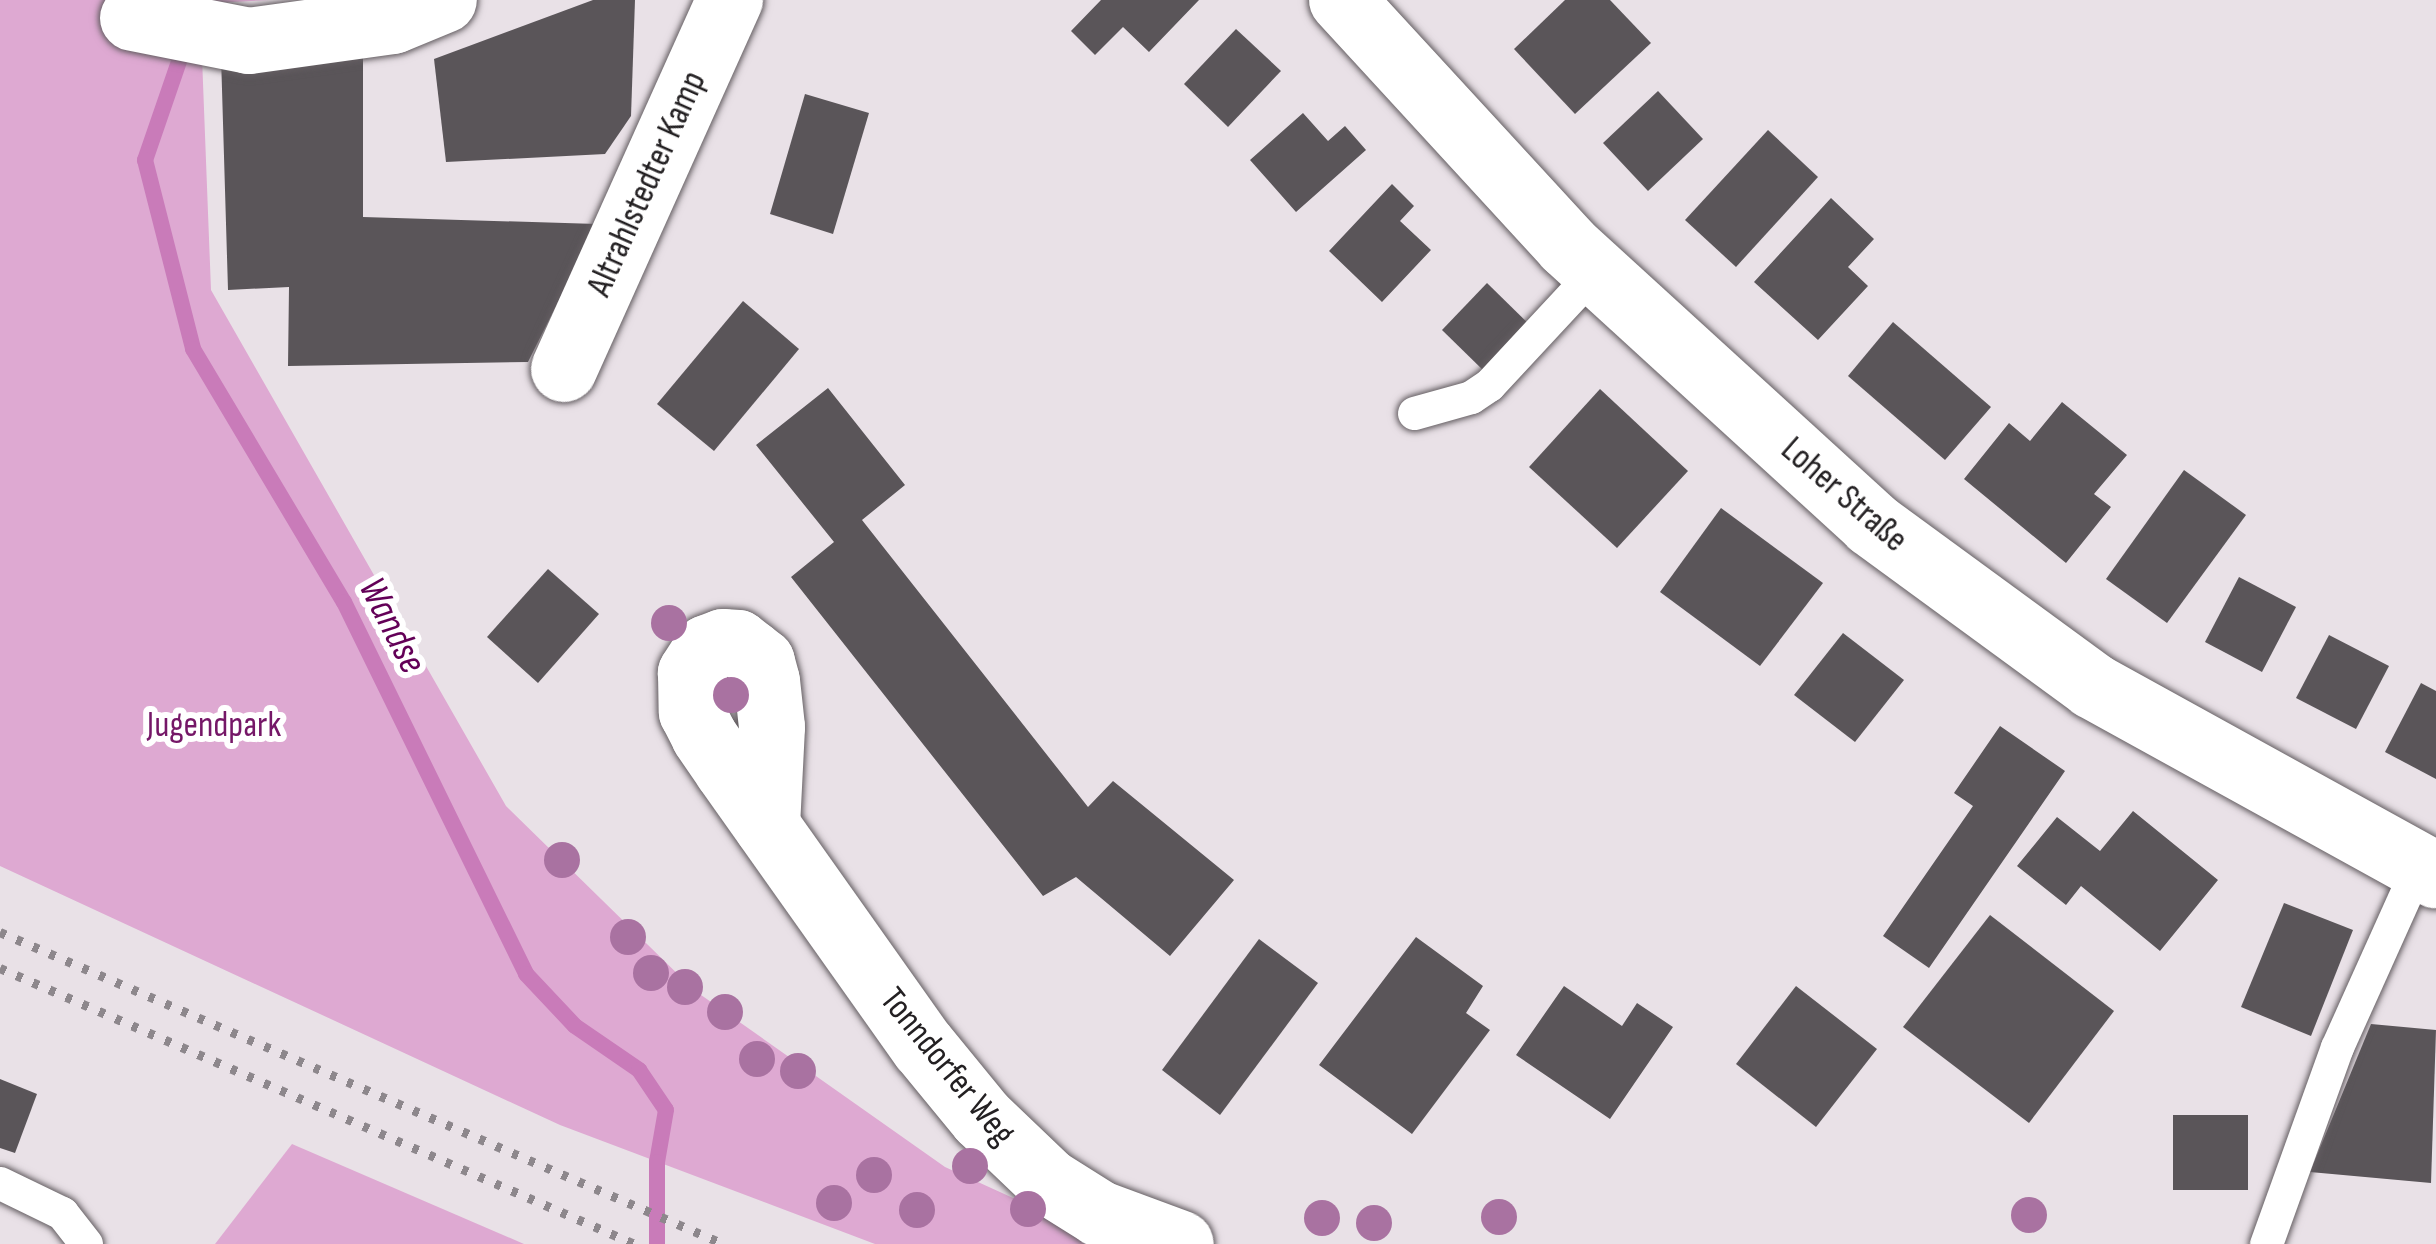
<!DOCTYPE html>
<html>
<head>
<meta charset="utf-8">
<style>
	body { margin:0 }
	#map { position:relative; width:2436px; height:1244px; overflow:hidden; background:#e9e1e7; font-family:"Sofia Sans Condensed",sans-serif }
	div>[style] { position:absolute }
	.green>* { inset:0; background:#dea9d2 }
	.stream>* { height:16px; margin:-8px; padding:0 8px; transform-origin:8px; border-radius:8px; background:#c97bb9 }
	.building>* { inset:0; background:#5a5559 }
	.roads { filter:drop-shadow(0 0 3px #645e62) drop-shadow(0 0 3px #645e62) }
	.service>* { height:33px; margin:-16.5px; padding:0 16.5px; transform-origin:16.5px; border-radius:16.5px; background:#fff }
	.minor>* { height:66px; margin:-33px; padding:0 33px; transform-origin:33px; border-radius:33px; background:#fff }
	.rail>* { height:9px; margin-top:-4.5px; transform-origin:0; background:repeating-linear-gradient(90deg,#8d878c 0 6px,transparent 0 18px) }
	.trees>* { width:36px; height:36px; margin:-18px; border-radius:50%; background:#a972a1 }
	span { translate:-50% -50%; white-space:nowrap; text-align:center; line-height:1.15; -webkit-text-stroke:12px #fff; paint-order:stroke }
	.street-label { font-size:36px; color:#232022 }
	.park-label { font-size:36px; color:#751767 }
	.water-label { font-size:39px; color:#630057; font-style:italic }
</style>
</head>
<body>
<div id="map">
	<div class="green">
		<div style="clip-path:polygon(0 0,270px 0,213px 3px,202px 57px,211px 290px,506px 806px,694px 990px,945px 1167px,1114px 1244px,875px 1244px,560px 1125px,0 866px)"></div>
		<div style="clip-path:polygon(292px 1144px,524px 1244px,215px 1244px)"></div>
	</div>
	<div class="stream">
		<div style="left:185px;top:44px;width:123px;rotate:109deg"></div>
		<div style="left:145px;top:160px;width:195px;rotate:75.7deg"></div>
		<div style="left:193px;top:349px;width:295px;rotate:59.2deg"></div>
		<div style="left:344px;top:602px;width:414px;rotate:63.9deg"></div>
		<div style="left:526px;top:974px;width:71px;rotate:46.7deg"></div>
		<div style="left:575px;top:1026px;width:78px;rotate:34.5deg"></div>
		<div style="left:639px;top:1070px;width:48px;rotate:56deg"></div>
		<div style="left:666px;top:1110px;width:53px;rotate:99.8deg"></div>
		<div style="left:657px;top:1162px;width:82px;rotate:90deg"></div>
	</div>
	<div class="building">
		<div style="clip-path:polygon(593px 0,635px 0,631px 116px,605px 154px,446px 162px,434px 59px)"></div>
		<div style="clip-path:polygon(1101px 0,1199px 0,1149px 52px,1123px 27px,1095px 55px,1071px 31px)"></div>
		<div style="clip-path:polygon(1565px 0,1610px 0,1651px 43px,1575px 114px,1514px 49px)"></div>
		<div style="clip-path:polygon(1236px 29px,1281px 71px,1228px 127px,1184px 84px)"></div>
		<div style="clip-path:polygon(363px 53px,363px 217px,597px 224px,528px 362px,288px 366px,289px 287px,228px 290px,221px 56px)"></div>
		<div style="clip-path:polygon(1658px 91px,1703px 139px,1648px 191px,1603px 143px)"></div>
		<div style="clip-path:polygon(805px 94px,869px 113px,833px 234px,770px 214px)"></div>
		<div style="clip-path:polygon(1303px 113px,1328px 141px,1345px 126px,1366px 150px,1296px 212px,1250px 160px)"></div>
		<div style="clip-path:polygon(1768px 130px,1818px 177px,1736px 267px,1685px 220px)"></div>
		<div style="clip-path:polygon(1392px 184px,1414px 206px,1400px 221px,1431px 250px,1382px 302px,1329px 251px)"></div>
		<div style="clip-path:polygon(1831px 198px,1874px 239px,1848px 267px,1868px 286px,1818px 340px,1754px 282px)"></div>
		<div style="clip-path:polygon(1487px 283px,1532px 327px,1487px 374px,1442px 330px)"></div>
		<div style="clip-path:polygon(743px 301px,799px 349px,714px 451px,657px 404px)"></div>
		<div style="clip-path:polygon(1893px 322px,1991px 407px,1945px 460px,1848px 376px)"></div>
		<div style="clip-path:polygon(828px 388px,905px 485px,862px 520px,1088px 807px,1113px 781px,1234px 880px,1170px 956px,1076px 877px,1043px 896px,791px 577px,834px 542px,756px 445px)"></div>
		<div style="clip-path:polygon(1600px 389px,1688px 471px,1617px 548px,1529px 467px)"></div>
		<div style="clip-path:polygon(2062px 402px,2127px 455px,2094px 494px,2111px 507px,2066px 563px,1964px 479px,2009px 423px,2030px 441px)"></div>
		<div style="clip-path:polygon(2184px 470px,2246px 515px,2167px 623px,2106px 579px)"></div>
		<div style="clip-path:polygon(1721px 508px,1823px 583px,1760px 666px,1660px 592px)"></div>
		<div style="clip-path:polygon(548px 569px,599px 614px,538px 683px,487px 637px)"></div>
		<div style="clip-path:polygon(2239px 577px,2296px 607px,2262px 672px,2205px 642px)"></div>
		<div style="clip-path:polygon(1843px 633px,1904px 680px,1855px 742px,1794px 695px)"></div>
		<div style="clip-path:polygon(2329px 635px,2389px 666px,2356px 729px,2296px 698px)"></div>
		<div style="clip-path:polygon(2421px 683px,2436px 691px,2436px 779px,2385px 752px)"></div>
		<div style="clip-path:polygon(2000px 726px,2065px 771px,1929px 968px,1883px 936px,1973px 806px,1954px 793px)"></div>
		<div style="clip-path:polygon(2133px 811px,2218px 880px,2160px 951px,2081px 886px,2066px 905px,2017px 866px,2057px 817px,2100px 851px)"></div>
		<div style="clip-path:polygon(2284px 903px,2353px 930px,2311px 1036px,2241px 1007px)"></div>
		<div style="clip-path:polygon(1990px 915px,2114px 1011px,2029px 1123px,1903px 1027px)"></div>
		<div style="clip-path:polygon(1416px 937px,1483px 986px,1466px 1013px,1490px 1030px,1412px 1134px,1319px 1065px)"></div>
		<div style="clip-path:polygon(1259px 939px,1318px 983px,1220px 1115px,1162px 1070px)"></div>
		<div style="clip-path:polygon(1564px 986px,1622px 1026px,1637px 1003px,1673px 1027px,1610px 1119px,1516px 1055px)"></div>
		<div style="clip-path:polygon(1796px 986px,1877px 1049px,1816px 1127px,1736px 1064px)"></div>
		<div style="clip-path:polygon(2371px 1024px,2436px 1030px,2431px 1183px,2310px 1172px)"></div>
		<div style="clip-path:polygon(0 1079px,37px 1094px,15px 1153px,0 1148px)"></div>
		<div style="clip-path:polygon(2173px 1115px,2248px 1115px,2248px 1190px,2173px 1190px)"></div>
	</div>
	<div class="roads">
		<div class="service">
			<div style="left:1414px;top:413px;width:59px;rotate:-15.7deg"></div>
			<div style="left:1471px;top:397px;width:22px;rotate:-34deg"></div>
			<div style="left:1489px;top:385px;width:156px;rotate:-47.1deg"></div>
			<div style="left:0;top:1183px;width:69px;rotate:25.8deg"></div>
			<div style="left:62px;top:1213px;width:39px;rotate:52deg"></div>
			<div style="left:2266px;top:1244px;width:209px;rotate:-70.2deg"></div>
			<div style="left:2337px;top:1047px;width:197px;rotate:-65.8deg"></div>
		</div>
		<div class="minor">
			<div style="left:1342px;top:0;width:334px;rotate:47.4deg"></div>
			<div style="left:1568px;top:246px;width:412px;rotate:42.4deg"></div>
			<div style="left:1872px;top:524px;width:274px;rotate:36.2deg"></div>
			<div style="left:2093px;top:686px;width:392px;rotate:28.9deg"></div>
			<div style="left:133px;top:18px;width:118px;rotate:11.2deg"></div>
			<div style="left:249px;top:41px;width:145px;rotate:-7.9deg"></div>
			<div style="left:393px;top:21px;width:55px;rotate:-22.4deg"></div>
			<div style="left:564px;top:369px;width:405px;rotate:-65.8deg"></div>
			<div style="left:767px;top:826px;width:99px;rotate:-87.1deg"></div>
			<div style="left:772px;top:727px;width:46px;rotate:-96.2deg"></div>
			<div style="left:767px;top:681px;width:20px;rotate:-105deg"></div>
			<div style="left:762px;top:662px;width:13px;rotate:-141deg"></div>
			<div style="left:752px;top:654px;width:18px;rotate:-142deg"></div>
			<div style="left:738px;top:643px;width:15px;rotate:-176deg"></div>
			<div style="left:723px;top:642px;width:17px;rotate:159deg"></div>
			<div style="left:707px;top:648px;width:30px;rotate:123deg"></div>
			<div style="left:691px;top:673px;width:39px;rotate:89deg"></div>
			<div style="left:692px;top:712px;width:27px;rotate:63deg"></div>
			<div style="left:704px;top:736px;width:42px;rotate:55.6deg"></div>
			<div style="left:728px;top:771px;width:337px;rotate:54.7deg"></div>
			<div style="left:923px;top:1046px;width:93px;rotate:50.7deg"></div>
			<div style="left:982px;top:1118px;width:93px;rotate:43.7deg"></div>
			<div style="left:1049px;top:1182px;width:60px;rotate:32.1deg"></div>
			<div style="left:1100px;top:1214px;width:86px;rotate:20.3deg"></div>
		</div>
	</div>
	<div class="rail">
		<div style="left:0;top:932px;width:788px;rotate:23.31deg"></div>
		<div style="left:0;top:968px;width:692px;rotate:23.49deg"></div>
	</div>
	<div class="trees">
		<div style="left:669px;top:623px"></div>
		<div style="left:731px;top:695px"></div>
		<div style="left:562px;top:860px"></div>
		<div style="left:628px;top:937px"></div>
		<div style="left:651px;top:973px"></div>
		<div style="left:685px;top:987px"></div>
		<div style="left:725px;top:1012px"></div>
		<div style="left:757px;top:1059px"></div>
		<div style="left:798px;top:1071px"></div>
		<div style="left:970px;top:1166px"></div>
		<div style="left:874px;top:1175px"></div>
		<div style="left:834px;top:1203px"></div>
		<div style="left:1028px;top:1209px"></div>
		<div style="left:917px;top:1210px"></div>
		<div style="left:2029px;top:1215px"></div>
		<div style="left:1499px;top:1217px"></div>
		<div style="left:1322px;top:1218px"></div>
		<div style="left:1374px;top:1223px"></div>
	</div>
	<div class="street-label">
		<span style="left:647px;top:184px;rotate:-66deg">Altrahlstedter Kamp</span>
		<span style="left:1844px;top:495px;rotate:41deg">Loher Straße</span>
		<span style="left:947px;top:1067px;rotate:51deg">Tonndorfer Weg</span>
	</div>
	<div class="park-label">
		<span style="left:214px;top:726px">Jugendpark</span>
	</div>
	<div class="water-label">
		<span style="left:391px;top:626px;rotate:63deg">Wandse</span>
	</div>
</div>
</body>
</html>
